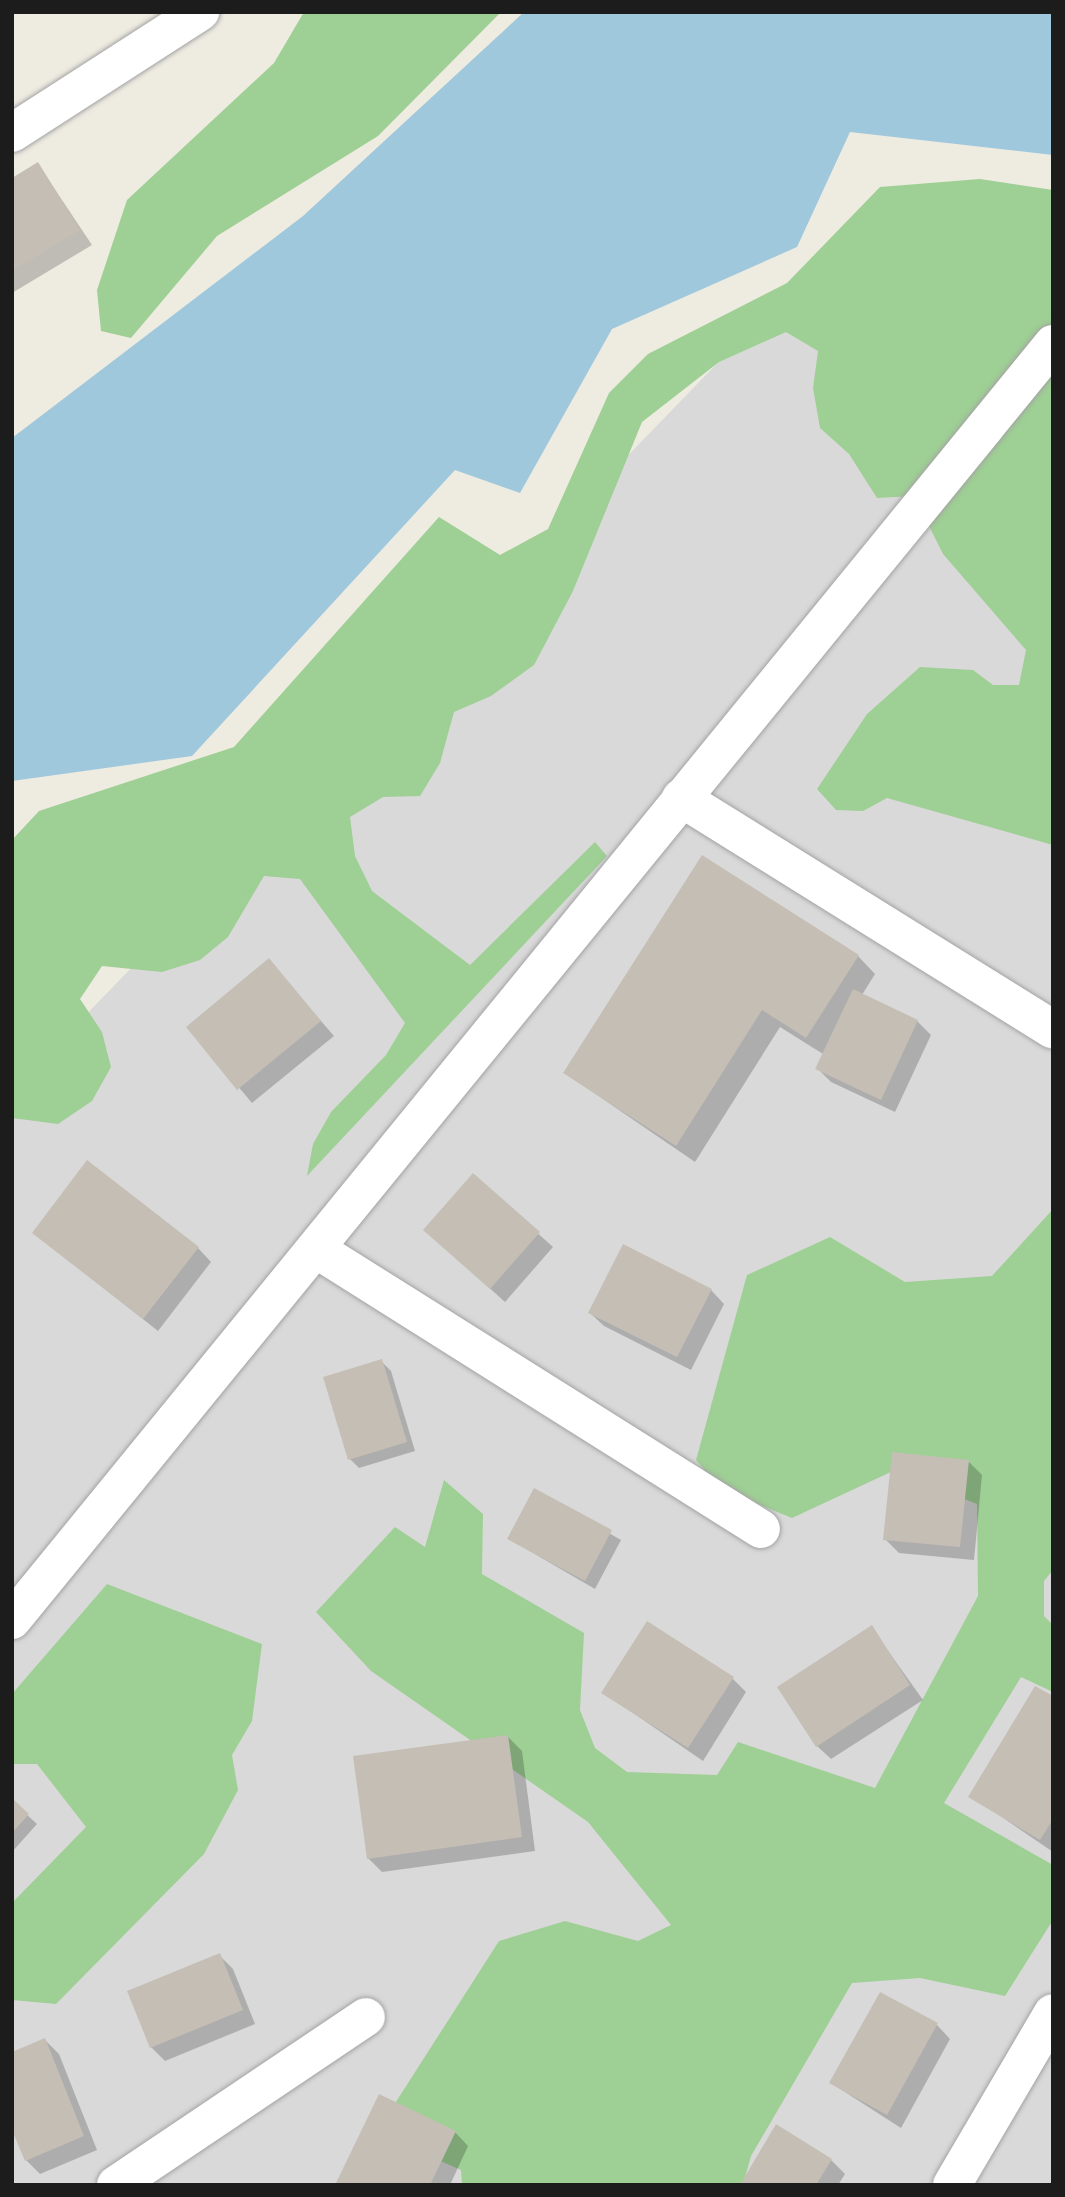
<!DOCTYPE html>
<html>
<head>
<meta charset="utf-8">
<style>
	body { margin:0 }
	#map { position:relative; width:1065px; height:2197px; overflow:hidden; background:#eeebe1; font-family:Mulish,sans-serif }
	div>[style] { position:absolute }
	.residential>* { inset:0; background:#dad9d9 }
	.forest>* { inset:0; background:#9ecf94 }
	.water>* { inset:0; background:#9fc8dd }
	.shadow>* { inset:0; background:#0003 }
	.building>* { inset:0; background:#c5beb4 }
	.roads { filter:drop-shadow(0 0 2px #a3a3a3) drop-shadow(0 0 2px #a3a3a3) }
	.minor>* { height:38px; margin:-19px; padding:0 19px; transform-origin:19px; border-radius:19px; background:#fff }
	span { translate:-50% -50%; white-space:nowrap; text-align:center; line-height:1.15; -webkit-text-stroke:5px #fff; paint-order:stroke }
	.frame { position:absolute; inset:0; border:14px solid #1c1c1c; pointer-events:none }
</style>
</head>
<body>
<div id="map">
	<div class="residential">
		<div style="clip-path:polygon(1053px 232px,1053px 2185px,12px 2185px,12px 1091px,799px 279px)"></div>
	</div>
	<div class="forest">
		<div style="clip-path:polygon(304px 12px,501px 12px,378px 136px,217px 236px,131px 338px,101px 331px,97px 290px,127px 200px,274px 63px)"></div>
		<div style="clip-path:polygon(980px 179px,1053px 190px,1053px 845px,887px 798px,863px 811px,836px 810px,817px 789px,867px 714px,920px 667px,973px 670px,993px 685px,1019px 685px,1026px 650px,943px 554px,914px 496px,877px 498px,849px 454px,820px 428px,813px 388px,818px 351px,786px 332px,719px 362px,642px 422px,573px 591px,534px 665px,491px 696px,454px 712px,440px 763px,420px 796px,383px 797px,350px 817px,355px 856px,372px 891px,470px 965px,595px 842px,607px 856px,307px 1176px,313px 1144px,331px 1112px,386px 1055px,405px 1023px,300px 879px,264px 876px,228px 937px,200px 960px,162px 972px,102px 966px,80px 999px,102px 1032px,111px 1067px,92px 1101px,58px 1124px,12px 1118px,12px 840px,39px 811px,234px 747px,439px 517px,500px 555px,548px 529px,609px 393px,648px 354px,787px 283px,880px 187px)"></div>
		<div style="clip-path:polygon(1053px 1209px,1053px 1570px,1044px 1581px,1044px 1616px,1053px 1625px,1053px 1692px,1021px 1677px,944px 1803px,1053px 1865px,1053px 1920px,1005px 1996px,920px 1978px,852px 1983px,751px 2156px,743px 2185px,462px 2185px,461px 2170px,376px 2133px,499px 1941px,565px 1921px,638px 1941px,671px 1925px,588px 1822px,371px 1671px,316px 1612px,395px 1527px,425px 1547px,444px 1480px,483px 1514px,482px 1574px,584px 1633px,580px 1710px,595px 1748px,627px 1772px,717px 1775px,738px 1742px,875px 1788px,978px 1596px,977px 1504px,893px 1471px,792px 1518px,719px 1488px,696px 1460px,747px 1275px,830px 1237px,905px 1282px,992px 1276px)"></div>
		<div style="clip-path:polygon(107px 1584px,262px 1644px,252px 1721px,232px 1755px,238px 1790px,204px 1854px,56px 2004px,12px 2000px,12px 1903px,86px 1827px,37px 1764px,12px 1764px,12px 1694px)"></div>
	</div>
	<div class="water">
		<div style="clip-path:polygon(524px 12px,1053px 12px,1053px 155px,850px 132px,797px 247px,612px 329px,520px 493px,455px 470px,192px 756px,12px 781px,12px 438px,303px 216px)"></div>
	</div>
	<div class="shadow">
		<div style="clip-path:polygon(38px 164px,92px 245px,12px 293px,12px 180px)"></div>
		<div style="clip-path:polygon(858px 956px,875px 974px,862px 995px,917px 1021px,931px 1035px,895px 1112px,831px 1082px,817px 1068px,823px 1054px,780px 1027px,695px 1162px,565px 1073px)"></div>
		<div style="clip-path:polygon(269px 961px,334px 1036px,252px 1103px,188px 1027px)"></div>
		<div style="clip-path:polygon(473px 1175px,553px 1247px,505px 1302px,425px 1230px)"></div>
		<div style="clip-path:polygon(34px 1233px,198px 1248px,211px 1262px,158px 1331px)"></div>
		<div style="clip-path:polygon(711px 1290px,724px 1304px,691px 1370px,604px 1326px,590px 1313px)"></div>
		<div style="clip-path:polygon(381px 1361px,391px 1371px,415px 1451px,359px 1468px,350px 1459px)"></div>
		<div style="clip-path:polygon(968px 1461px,982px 1475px,974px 1560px,899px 1553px,885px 1539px)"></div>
		<div style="clip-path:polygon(535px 1490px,621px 1540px,595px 1589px,509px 1539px)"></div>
		<div style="clip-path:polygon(871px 1627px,923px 1700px,831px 1759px,817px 1746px)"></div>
		<div style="clip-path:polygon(732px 1678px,746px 1692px,703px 1761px,604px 1693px)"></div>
		<div style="clip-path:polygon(1053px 1698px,1053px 1852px,971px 1796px)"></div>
		<div style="clip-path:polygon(508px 1737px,522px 1751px,535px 1851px,382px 1872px,368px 1858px)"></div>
		<div style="clip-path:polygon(12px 1801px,37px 1824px,12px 1852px)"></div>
		<div style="clip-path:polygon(219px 1955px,233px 1969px,255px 2024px,165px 2061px,151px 2047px)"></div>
		<div style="clip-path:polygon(937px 2025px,950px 2039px,901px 2128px,831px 2083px)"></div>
		<div style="clip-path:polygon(45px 2040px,59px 2054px,97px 2150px,40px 2174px,26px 2160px)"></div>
		<div style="clip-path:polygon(455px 2132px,468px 2146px,450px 2185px,337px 2185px)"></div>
		<div style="clip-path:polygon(831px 2160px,845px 2174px,838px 2185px,742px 2185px)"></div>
	</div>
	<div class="building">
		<div style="clip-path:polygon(38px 162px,80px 230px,12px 271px,12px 178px)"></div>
		<div style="clip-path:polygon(702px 855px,859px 955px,806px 1038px,762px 1010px,676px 1146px,563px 1073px)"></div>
		<div style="clip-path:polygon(269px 958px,321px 1021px,237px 1090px,186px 1027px)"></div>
		<div style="clip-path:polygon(853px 989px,918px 1020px,881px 1100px,815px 1069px)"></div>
		<div style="clip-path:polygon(87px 1160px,199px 1247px,143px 1319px,32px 1233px)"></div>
		<div style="clip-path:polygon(473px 1173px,540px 1232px,490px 1289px,423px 1230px)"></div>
		<div style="clip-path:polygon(623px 1244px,712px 1289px,677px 1357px,588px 1313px)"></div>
		<div style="clip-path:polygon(382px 1359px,407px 1442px,348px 1460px,323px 1377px)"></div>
		<div style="clip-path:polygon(892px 1452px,969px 1460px,960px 1547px,883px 1540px)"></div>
		<div style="clip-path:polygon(534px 1488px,612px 1530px,585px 1581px,507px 1539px)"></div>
		<div style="clip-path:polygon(647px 1621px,734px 1677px,688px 1748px,601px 1693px)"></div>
		<div style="clip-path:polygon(872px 1625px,910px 1685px,816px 1747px,777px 1687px)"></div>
		<div style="clip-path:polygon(1035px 1686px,1053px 1696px,1053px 1819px,1040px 1840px,968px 1797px)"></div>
		<div style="clip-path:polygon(508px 1735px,522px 1837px,367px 1859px,353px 1756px)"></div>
		<div style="clip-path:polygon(12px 1798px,29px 1814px,12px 1833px)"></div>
		<div style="clip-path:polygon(220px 1953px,243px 2010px,150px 2048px,127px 1991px)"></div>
		<div style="clip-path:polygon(880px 1992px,938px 2023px,887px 2115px,829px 2083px)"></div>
		<div style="clip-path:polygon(45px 2038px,84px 2136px,25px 2161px,12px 2130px,12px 2052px)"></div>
		<div style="clip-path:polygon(379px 2094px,456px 2131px,430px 2185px,335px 2185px)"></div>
		<div style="clip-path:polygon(776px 2124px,832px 2159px,816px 2185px,740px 2185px)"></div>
	</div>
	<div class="roads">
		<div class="minor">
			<div style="left:12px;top:133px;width:224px;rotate:-32.8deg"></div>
			<div style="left:681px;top:798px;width:438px;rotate:31.9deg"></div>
			<div style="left:319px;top:1251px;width:522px;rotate:32.17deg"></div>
			<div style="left:12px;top:1620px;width:1647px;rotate:-50.79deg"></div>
			<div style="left:116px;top:2185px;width:301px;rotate:-33.9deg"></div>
			<div style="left:952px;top:2185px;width:199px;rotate:-59.6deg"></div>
		</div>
	</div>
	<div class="frame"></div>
</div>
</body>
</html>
